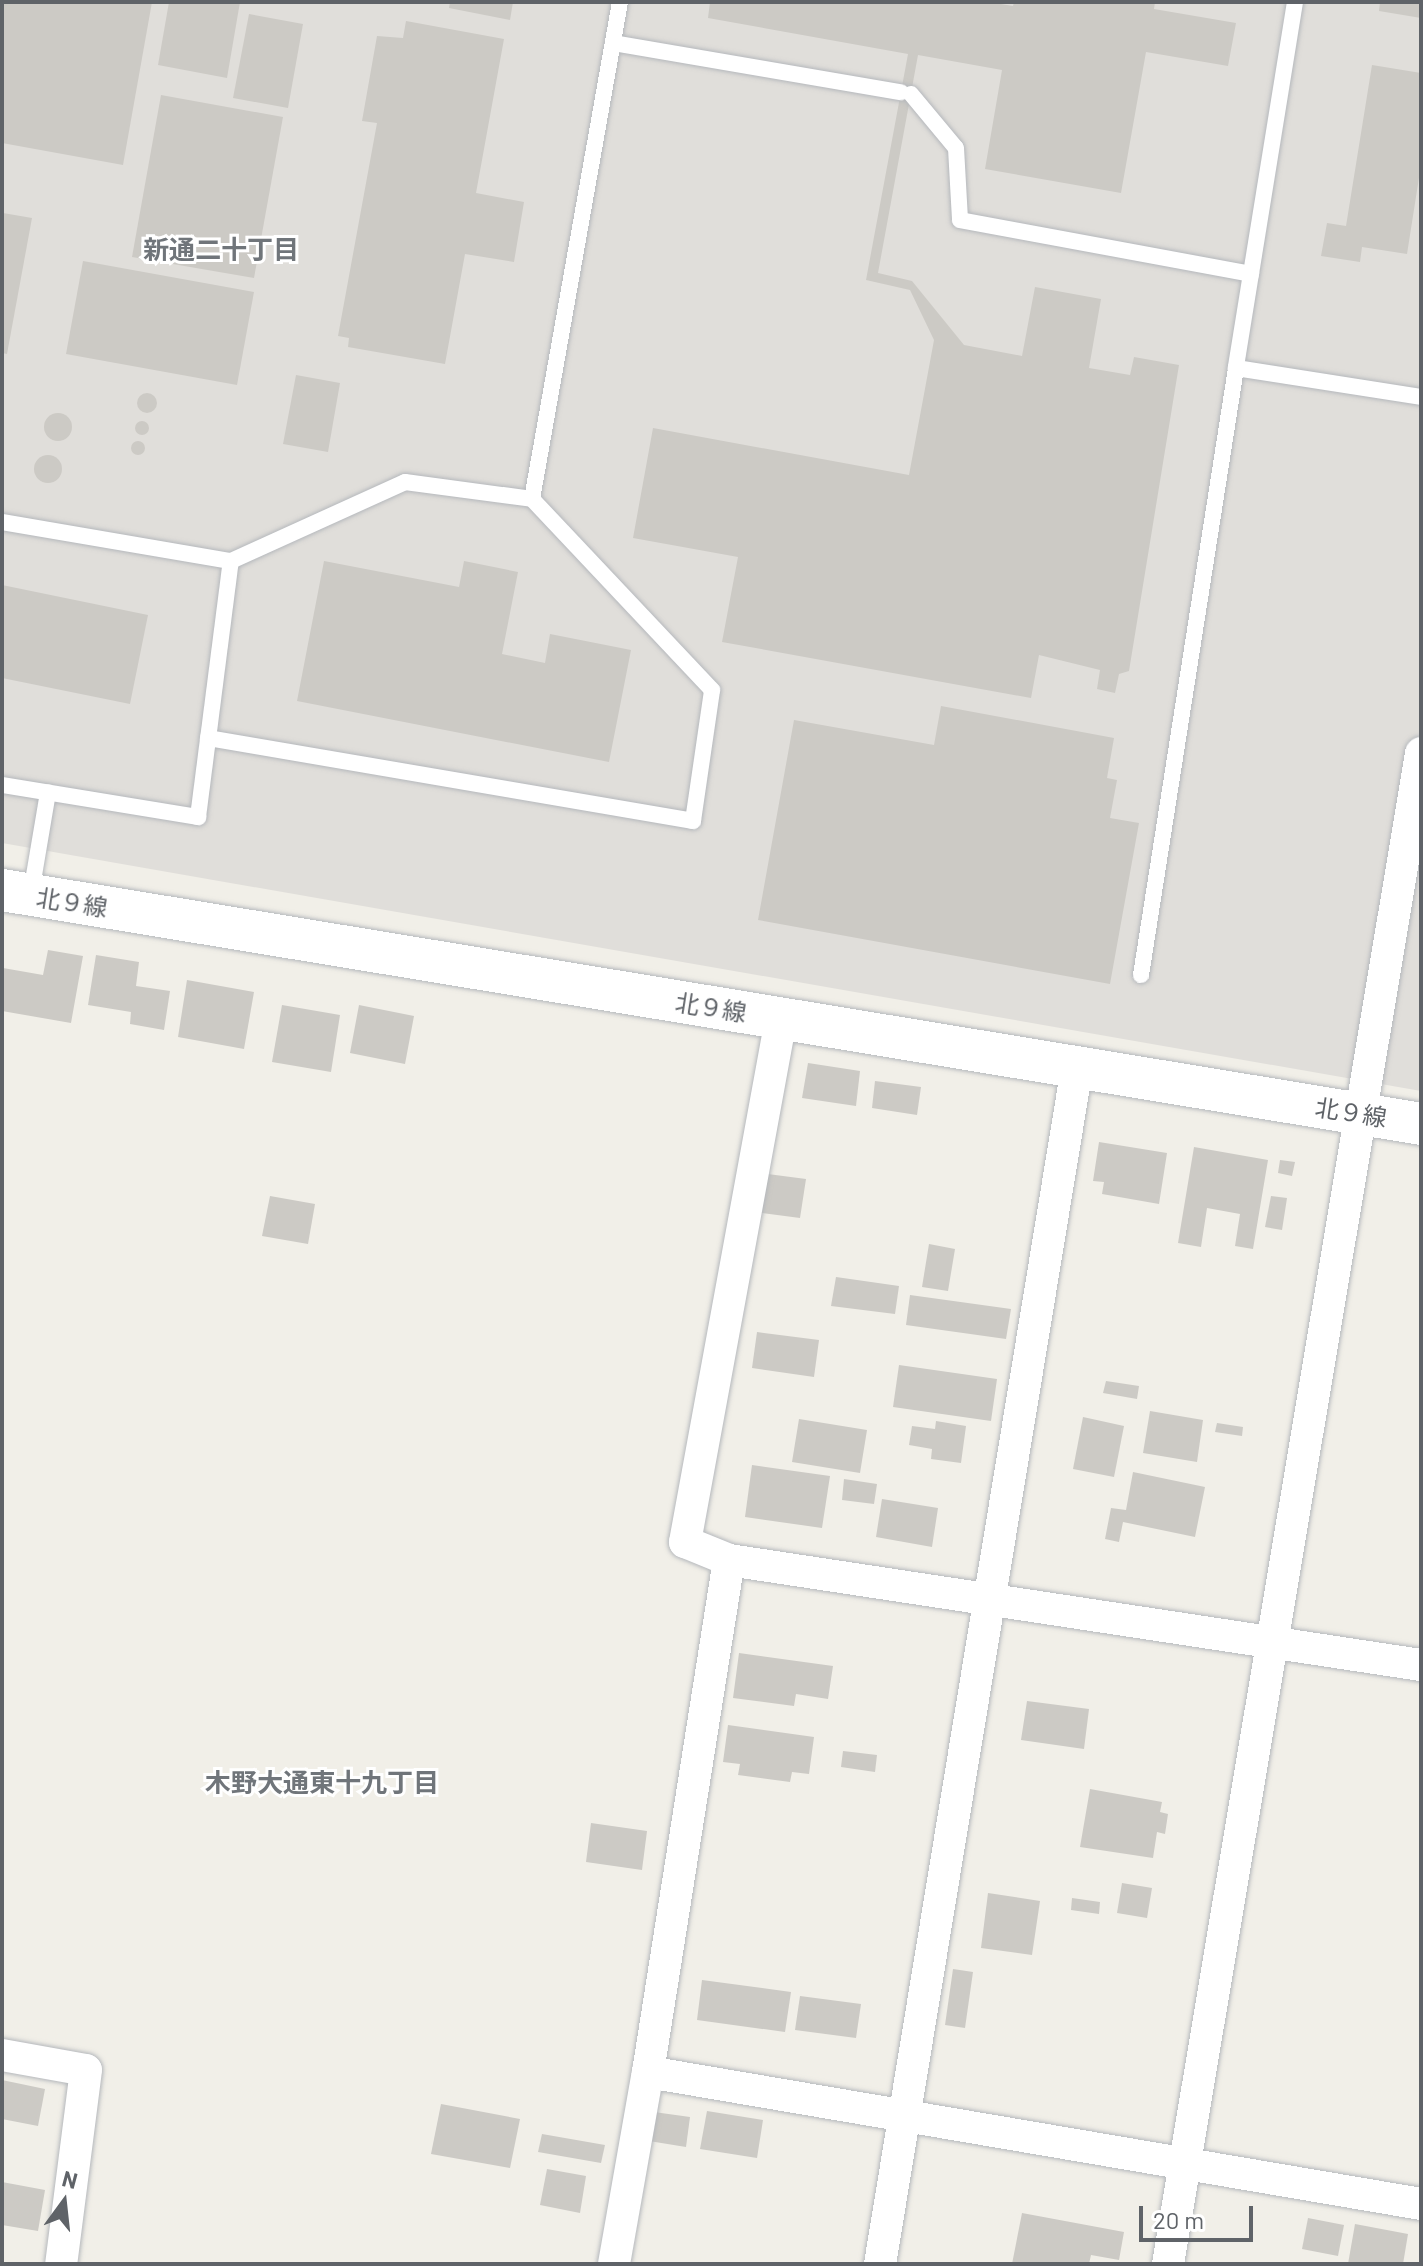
<!DOCTYPE html>
<html>
<head>
<meta charset="utf-8">
<style>
	body { margin:0 }
	#map { position:relative; width:1423px; height:2266px; overflow:hidden; background:#f1efe8; font-family:Barlow,"Noto Sans JP",sans-serif }
	div>[style] { position:absolute }
	.industrial>* { inset:0; background:#e0deda }
	.building>* { inset:0; background:#cccac5 }
	.round { border-radius:50% }
	.roads { filter:drop-shadow(0 0 2px #b5b8bc) drop-shadow(0 0 2px #b5b8bc) }
	.service>* { height:16px; margin:-8px; padding:0 8px; transform-origin:8px; border-radius:8px; background:#fff }
	.minor>* { height:32px; margin:-16px; padding:0 16px; transform-origin:16px; border-radius:16px; background:#fff }
	.tertiary>* { height:42px; margin:-21px; padding:0 21px; transform-origin:21px; border-radius:21px; background:#fff }
	span { translate:-50% -50%; white-space:nowrap; text-align:center; line-height:1.15; -webkit-text-stroke:6px #fff; paint-order:stroke }
	.street-label { font-size:24px; color:#5f6368 }
	.neighbourhood-label { font-size:26px; color:#70757a; font-weight:700 }
	.frame { position:absolute; inset:0; border:4px solid #5f6368; pointer-events:none }
	.north { position:absolute; left:24px; top:2162px; width:80px; height:80px; -webkit-text-stroke:6px #fff; paint-order:stroke; rotate:15deg; font-size:22px; font-weight:700; line-height:32px; text-align:center; color:#5f6368 }
	.north::after { content:''; display:block; margin:auto; width:28px; height:36px; background:#5f6368; clip-path:polygon(50% 0,100% 100%,50% 72%,0 100%) }
	.scale { position:absolute; left:1139px; top:2206px; width:114px; height:36px; box-sizing:border-box; border:4px solid #5f6368; border-top:0; padding-left:10px; font-size:24px; line-height:28px; white-space:nowrap; color:#5f6368; -webkit-text-stroke:6px #fff; paint-order:stroke }
</style>
</head>
<body>
<div id="map">
	<div class="industrial">
		<div style="clip-path:polygon(2px 2px,1421px 2px,1421px 1091px,2px 843px)"></div>
	</div>
	<div class="building">
		<div style="clip-path:polygon(2px 2px,152px 2px,123px 165px,2px 143px)"></div>
		<div style="clip-path:polygon(169px 2px,240px 2px,227px 78px,158px 65px)"></div>
		<div style="clip-path:polygon(450px 2px,513px 2px,510px 20px,449px 8px)"></div>
		<div style="clip-path:polygon(710px 2px,989px 2px,1013px 6px,1014px 2px,1155px 2px,1154px 9px,1236px 23px,1228px 66px,1146px 52px,1121px 193px,985px 169px,1002px 70px,918px 55px,878px 273px,912px 281px,964px 345px,1022px 356px,1035px 287px,1101px 299px,1089px 368px,1130px 375px,1134px 357px,1179px 365px,1129px 671px,1119px 674px,1115px 693px,1097px 689px,1100px 670px,1039px 655px,1031px 698px,722px 642px,738px 557px,633px 538px,653px 428px,909px 475px,934px 340px,910px 290px,866px 280px,908px 54px,708px 18px)"></div>
		<div style="clip-path:polygon(1380px 2px,1421px 2px,1421px 18px,1379px 11px)"></div>
		<div style="clip-path:polygon(249px 14px,303px 24px,288px 108px,233px 98px)"></div>
		<div style="clip-path:polygon(406px 21px,504px 39px,476px 193px,524px 202px,514px 262px,465px 254px,445px 364px,348px 347px,349px 338px,338px 336px,377px 123px,362px 121px,377px 36px,403px 38px)"></div>
		<div style="clip-path:polygon(1372px 65px,1421px 73px,1421px 165px,1407px 254px,1362px 247px,1360px 262px,1321px 256px,1327px 223px,1346px 226px)"></div>
		<div style="clip-path:polygon(161px 95px,283px 117px,254px 278px,132px 257px)"></div>
		<div style="clip-path:polygon(3px 213px,32px 218px,7px 354px,2px 353px)"></div>
		<div style="clip-path:polygon(83px 261px,254px 292px,237px 385px,66px 354px)"></div>
		<div style="clip-path:polygon(296px 375px,340px 383px,328px 452px,283px 444px)"></div>
		<div class="round" style="left:137px;top:393px;width:20px;height:20px"></div>
		<div class="round" style="left:44px;top:413px;width:28px;height:28px"></div>
		<div class="round" style="left:135px;top:421px;width:14px;height:14px"></div>
		<div class="round" style="left:131px;top:441px;width:14px;height:14px"></div>
		<div class="round" style="left:34px;top:455px;width:28px;height:28px"></div>
		<div style="clip-path:polygon(324px 561px,459px 587px,464px 561px,518px 572px,502px 654px,545px 663px,550px 634px,631px 650px,609px 762px,297px 701px)"></div>
		<div style="clip-path:polygon(2px 585px,148px 615px,130px 704px,2px 678px)"></div>
		<div style="clip-path:polygon(941px 706px,1114px 738px,1107px 778px,1117px 780px,1110px 818px,1139px 823px,1110px 984px,758px 920px,794px 720px,934px 745px)"></div>
		<div style="clip-path:polygon(48px 950px,83px 956px,71px 1023px,2px 1011px,3px 968px,43px 975px)"></div>
		<div style="clip-path:polygon(96px 955px,139px 962px,136px 986px,170px 991px,164px 1030px,130px 1024px,131px 1012px,88px 1005px)"></div>
		<div style="clip-path:polygon(187px 980px,254px 992px,244px 1049px,178px 1037px)"></div>
		<div style="clip-path:polygon(282px 1005px,340px 1015px,331px 1072px,272px 1062px)"></div>
		<div style="clip-path:polygon(359px 1005px,414px 1016px,405px 1064px,350px 1053px)"></div>
		<div style="clip-path:polygon(808px 1063px,860px 1071px,856px 1106px,802px 1098px)"></div>
		<div style="clip-path:polygon(875px 1081px,921px 1087px,917px 1115px,872px 1108px)"></div>
		<div style="clip-path:polygon(1099px 1142px,1167px 1153px,1159px 1204px,1102px 1194px,1104px 1182px,1093px 1181px)"></div>
		<div style="clip-path:polygon(1194px 1147px,1268px 1160px,1253px 1249px,1235px 1246px,1240px 1214px,1207px 1208px,1201px 1247px,1178px 1243px)"></div>
		<div style="clip-path:polygon(1280px 1160px,1295px 1162px,1292px 1176px,1278px 1173px)"></div>
		<div style="clip-path:polygon(760px 1173px,806px 1179px,800px 1218px,754px 1212px)"></div>
		<div style="clip-path:polygon(270px 1196px,315px 1204px,308px 1244px,262px 1236px)"></div>
		<div style="clip-path:polygon(1271px 1196px,1287px 1198px,1282px 1230px,1265px 1227px)"></div>
		<div style="clip-path:polygon(929px 1244px,955px 1249px,948px 1291px,922px 1287px)"></div>
		<div style="clip-path:polygon(836px 1277px,899px 1286px,895px 1314px,831px 1306px)"></div>
		<div style="clip-path:polygon(910px 1295px,1011px 1309px,1006px 1339px,906px 1325px)"></div>
		<div style="clip-path:polygon(757px 1332px,819px 1340px,814px 1377px,752px 1368px)"></div>
		<div style="clip-path:polygon(899px 1365px,997px 1379px,991px 1421px,893px 1407px)"></div>
		<div style="clip-path:polygon(1106px 1381px,1139px 1386px,1137px 1399px,1103px 1393px)"></div>
		<div style="clip-path:polygon(1150px 1411px,1203px 1420px,1197px 1462px,1143px 1453px)"></div>
		<div style="clip-path:polygon(1083px 1417px,1124px 1426px,1114px 1477px,1073px 1469px)"></div>
		<div style="clip-path:polygon(799px 1419px,867px 1430px,860px 1473px,792px 1462px)"></div>
		<div style="clip-path:polygon(936px 1421px,966px 1426px,961px 1463px,931px 1459px,932px 1449px,909px 1445px,912px 1426px,935px 1429px)"></div>
		<div style="clip-path:polygon(1217px 1423px,1243px 1427px,1242px 1436px,1215px 1432px)"></div>
		<div style="clip-path:polygon(752px 1465px,830px 1476px,822px 1528px,745px 1517px)"></div>
		<div style="clip-path:polygon(1133px 1472px,1205px 1487px,1195px 1537px,1123px 1522px,1119px 1542px,1105px 1539px,1111px 1508px,1126px 1510px)"></div>
		<div style="clip-path:polygon(844px 1479px,877px 1484px,874px 1504px,842px 1500px)"></div>
		<div style="clip-path:polygon(882px 1499px,938px 1508px,932px 1547px,876px 1537px)"></div>
		<div style="clip-path:polygon(739px 1653px,833px 1666px,828px 1699px,796px 1694px,794px 1706px,733px 1698px)"></div>
		<div style="clip-path:polygon(1027px 1701px,1089px 1709px,1084px 1749px,1021px 1740px)"></div>
		<div style="clip-path:polygon(728px 1725px,814px 1737px,809px 1774px,792px 1772px,790px 1782px,738px 1775px,740px 1764px,723px 1762px)"></div>
		<div style="clip-path:polygon(843px 1751px,877px 1755px,875px 1772px,841px 1767px)"></div>
		<div style="clip-path:polygon(1090px 1789px,1162px 1802px,1160px 1812px,1168px 1814px,1165px 1834px,1157px 1832px,1153px 1858px,1080px 1847px)"></div>
		<div style="clip-path:polygon(591px 1823px,647px 1831px,642px 1870px,586px 1862px)"></div>
		<div style="clip-path:polygon(1122px 1883px,1152px 1888px,1147px 1918px,1117px 1913px)"></div>
		<div style="clip-path:polygon(988px 1893px,1040px 1901px,1032px 1955px,981px 1948px)"></div>
		<div style="clip-path:polygon(1072px 1898px,1100px 1902px,1099px 1914px,1071px 1910px)"></div>
		<div style="clip-path:polygon(953px 1969px,973px 1972px,965px 2028px,945px 2025px)"></div>
		<div style="clip-path:polygon(702px 1980px,791px 1992px,785px 2032px,697px 2020px)"></div>
		<div style="clip-path:polygon(800px 1996px,861px 2004px,856px 2038px,795px 2030px)"></div>
		<div style="clip-path:polygon(2px 2080px,45px 2089px,38px 2126px,2px 2119px)"></div>
		<div style="clip-path:polygon(441px 2104px,520px 2119px,510px 2168px,431px 2154px)"></div>
		<div style="clip-path:polygon(707px 2111px,763px 2120px,757px 2158px,700px 2149px)"></div>
		<div style="clip-path:polygon(654px 2112px,690px 2117px,686px 2147px,649px 2141px)"></div>
		<div style="clip-path:polygon(542px 2134px,605px 2145px,601px 2163px,538px 2152px)"></div>
		<div style="clip-path:polygon(547px 2169px,586px 2176px,580px 2213px,540px 2205px)"></div>
		<div style="clip-path:polygon(2px 2182px,45px 2190px,38px 2231px,2px 2225px)"></div>
		<div style="clip-path:polygon(1022px 2213px,1124px 2232px,1119px 2260px,1091px 2255px,1089px 2264px,1012px 2264px)"></div>
		<div style="clip-path:polygon(1308px 2218px,1344px 2225px,1338px 2256px,1302px 2249px)"></div>
		<div style="clip-path:polygon(1355px 2224px,1408px 2234px,1403px 2264px,1348px 2264px)"></div>
	</div>
	<div class="roads">
		<div class="service">
			<div style="left:1295px;top:2px;width:371px;rotate:99.2deg"></div>
			<div style="left:1236px;top:368px;width:187px;rotate:8.9deg"></div>
			<div style="left:613px;top:43px;width:292px;rotate:9.7deg"></div>
			<div style="left:911px;top:94px;width:70px;rotate:50.2deg"></div>
			<div style="left:956px;top:148px;width:72px;rotate:86.8deg"></div>
			<div style="left:960px;top:220px;width:296px;rotate:10.5deg"></div>
			<div style="left:2px;top:522px;width:232px;rotate:9.7deg"></div>
			<div style="left:231px;top:561px;width:191px;rotate:-24.4deg"></div>
			<div style="left:405px;top:482px;width:128px;rotate:7.6deg"></div>
			<div style="left:532px;top:499px;width:505px;rotate:-79.96deg"></div>
			<div style="left:208px;top:738px;width:492px;rotate:9.7deg"></div>
			<div style="left:693px;top:821px;width:132px;rotate:-81.7deg"></div>
			<div style="left:712px;top:690px;width:262px;rotate:-133.3deg"></div>
			<div style="left:2px;top:785px;width:199px;rotate:9.3deg"></div>
			<div style="left:198px;top:817px;width:258px;rotate:-82.7deg"></div>
			<div style="left:31px;top:893px;width:102px;rotate:-80.4deg"></div>
			<div style="left:1141px;top:975px;width:614px;rotate:-81.1deg"></div>
		</div>
		<div class="minor">
			<div style="left:781px;top:1019px;width:532px;rotate:100.4deg"></div>
			<div style="left:685px;top:1542px;width:48px;rotate:22.2deg"></div>
			<div style="left:729px;top:1560px;width:700px;rotate:8.63deg"></div>
			<div style="left:2px;top:2055px;width:85px;rotate:10.1deg"></div>
			<div style="left:86px;top:2070px;width:196px;rotate:97.3deg"></div>
			<div style="left:648px;top:2072px;width:784px;rotate:9.69deg"></div>
			<div style="left:614px;top:2264px;width:195px;rotate:-80deg"></div>
			<div style="left:648px;top:2072px;width:518px;rotate:-81.01deg"></div>
			<div style="left:880px;top:2264px;width:1213px;rotate:-80.65deg"></div>
			<div style="left:1168px;top:2264px;width:1532px;rotate:-80.49deg"></div>
		</div>
		<div class="tertiary">
			<div style="left:2px;top:890px;width:1438px;rotate:9.36deg"></div>
		</div>
	</div>
	<div class="street-label">
		<span style="left:72px;top:902px;rotate:9deg">北９線</span>
		<span style="left:711px;top:1007px;rotate:9deg">北９線</span>
		<span style="left:1351px;top:1112px;rotate:9deg">北９線</span>
	</div>
	<div class="neighbourhood-label">
		<span style="left:221px;top:249px">新通二十丁目</span>
		<span style="left:322px;top:1782px">木野大通東十九丁目</span>
	</div>
	<div class="frame"></div>
	<div class="north">N</div>
	<div class="scale">20 m</div>
</div>
</body>
</html>
